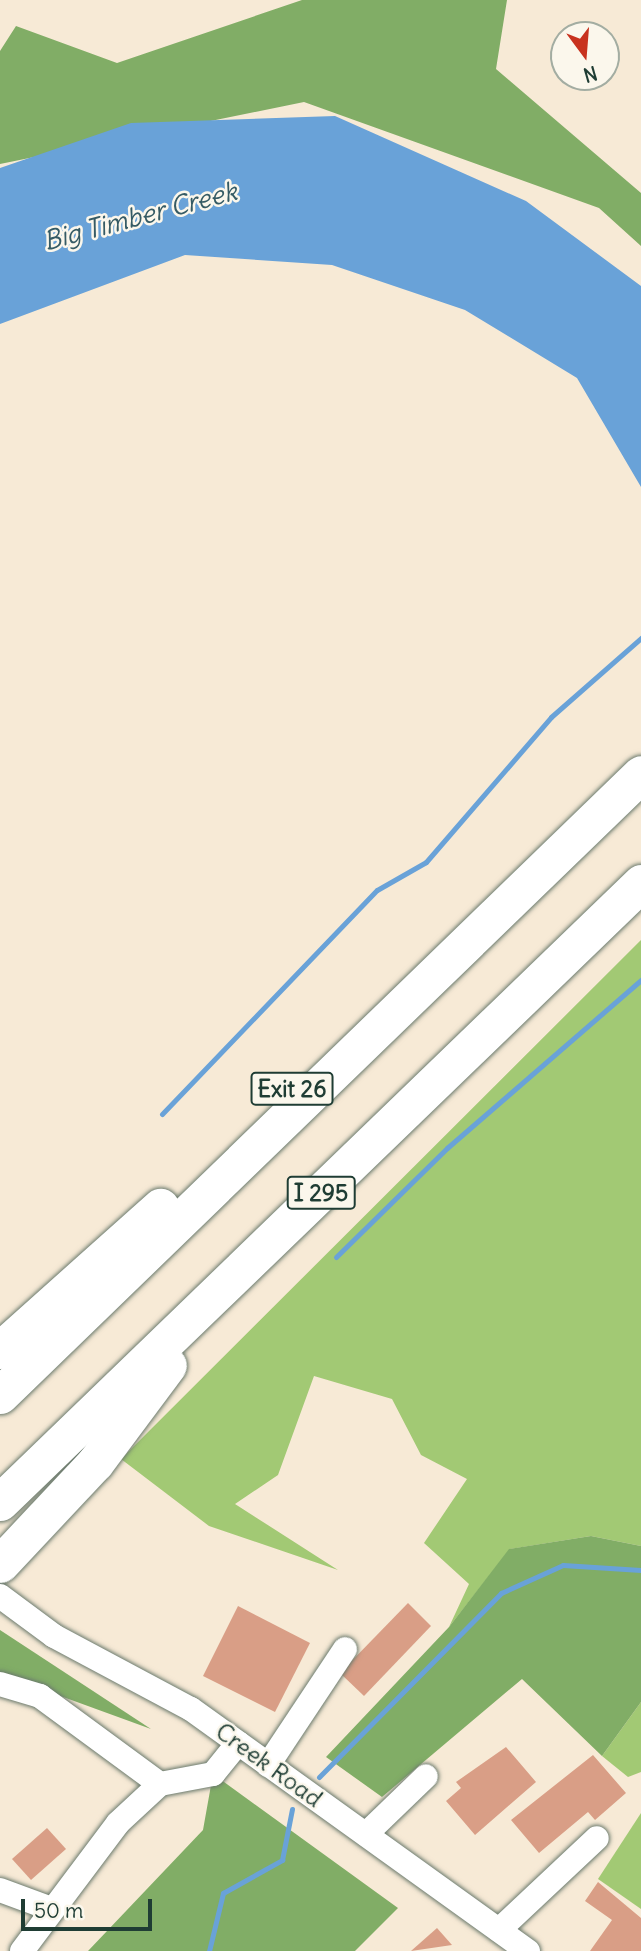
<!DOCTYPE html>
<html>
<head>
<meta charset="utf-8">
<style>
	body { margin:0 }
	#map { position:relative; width:641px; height:1951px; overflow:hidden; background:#f7ead6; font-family:Delius,sans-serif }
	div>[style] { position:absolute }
	.green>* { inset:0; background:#a2c974 }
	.forest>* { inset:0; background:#81ad66 }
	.water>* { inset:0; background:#69a2d8 }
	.stream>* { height:5px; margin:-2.5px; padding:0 2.5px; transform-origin:2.5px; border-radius:2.5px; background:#69a2d8 }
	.building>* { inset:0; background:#d99e86 }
	.roads { filter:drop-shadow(0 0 2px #6b7a6d) drop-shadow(0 0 2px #6b7a6d) }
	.minor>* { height:24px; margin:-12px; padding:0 12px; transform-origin:12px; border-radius:12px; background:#fff }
	.highway>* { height:37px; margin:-18.5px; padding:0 18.5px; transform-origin:18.5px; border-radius:18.5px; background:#fff }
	span { translate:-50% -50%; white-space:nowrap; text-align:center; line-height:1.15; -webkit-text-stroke:5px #fbf7ec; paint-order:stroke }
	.shield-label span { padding:2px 5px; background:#fbf7ec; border:2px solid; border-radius:5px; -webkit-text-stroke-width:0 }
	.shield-label { font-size:23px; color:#1f3d34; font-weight:700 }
	.street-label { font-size:24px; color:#1f3d34 }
	.water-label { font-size:26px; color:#355b65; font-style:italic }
	.north { position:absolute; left:550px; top:21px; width:70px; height:70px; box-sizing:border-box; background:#fbf7ec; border:2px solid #a3ada2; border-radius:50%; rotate:164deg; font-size:19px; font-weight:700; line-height:28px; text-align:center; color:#1f3d34 }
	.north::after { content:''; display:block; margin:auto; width:24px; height:32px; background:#c8321e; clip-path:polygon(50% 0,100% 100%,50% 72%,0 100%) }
	.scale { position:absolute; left:21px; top:1899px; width:131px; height:32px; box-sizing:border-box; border:4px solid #1f3d34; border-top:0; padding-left:9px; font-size:21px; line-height:24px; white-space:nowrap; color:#1f3d34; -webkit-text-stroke:5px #fbf7ec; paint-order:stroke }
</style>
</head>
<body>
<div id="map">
	<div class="green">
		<div style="clip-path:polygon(641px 940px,641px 1546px,591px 1536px,510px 1549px,449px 1627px,469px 1584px,424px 1543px,467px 1479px,421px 1455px,392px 1399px,314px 1376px,278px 1475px,235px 1504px,338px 1570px,209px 1526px,121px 1459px)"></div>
		<div style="clip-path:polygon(641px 1702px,641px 1772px,628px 1777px,602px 1756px)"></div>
		<div style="clip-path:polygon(641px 1813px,641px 1909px,598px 1879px)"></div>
	</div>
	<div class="forest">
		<div style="clip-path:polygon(302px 0,507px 0,496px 69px,641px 193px,641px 246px,599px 208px,304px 102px,0 164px,0 51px,16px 26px,117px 63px)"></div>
		<div style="clip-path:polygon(591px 1536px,641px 1546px,641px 1702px,602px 1756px,522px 1679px,382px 1797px,326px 1757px,449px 1627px,509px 1549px)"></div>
		<div style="clip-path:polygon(0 1630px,151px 1729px,0 1674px)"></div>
		<div style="clip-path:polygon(213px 1774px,398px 1908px,355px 1951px,88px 1951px,203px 1830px)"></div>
	</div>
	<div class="water">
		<div style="clip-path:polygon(335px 116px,526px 201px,641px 286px,641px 487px,577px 378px,465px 310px,332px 265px,185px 255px,0 324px,0 168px,131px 123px)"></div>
	</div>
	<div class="stream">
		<div style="left:162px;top:1114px;width:310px;rotate:-46.2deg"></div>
		<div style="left:377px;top:890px;width:56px;rotate:-29.7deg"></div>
		<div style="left:426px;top:862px;width:191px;rotate:-49.2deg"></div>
		<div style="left:551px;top:717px;width:120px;rotate:-41.3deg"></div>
		<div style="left:336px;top:1257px;width:156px;rotate:-44.5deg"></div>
		<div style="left:447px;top:1148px;width:257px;rotate:-40.9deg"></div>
		<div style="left:319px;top:1777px;width:259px;rotate:-45.3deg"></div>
		<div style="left:501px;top:1593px;width:68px;rotate:-24.3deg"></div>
		<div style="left:563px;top:1565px;width:78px;rotate:3.7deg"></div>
		<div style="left:209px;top:1951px;width:60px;rotate:-76.4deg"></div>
		<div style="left:223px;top:1893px;width:68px;rotate:-29.2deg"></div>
		<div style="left:282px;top:1860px;width:52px;rotate:-78.9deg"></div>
	</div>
	<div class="building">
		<div style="clip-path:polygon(408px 1603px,431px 1626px,364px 1696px,340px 1673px)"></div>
		<div style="clip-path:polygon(238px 1606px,310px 1643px,275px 1712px,203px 1676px)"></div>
		<div style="clip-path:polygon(506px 1747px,536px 1782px,475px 1835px,446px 1801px,461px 1788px,456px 1782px)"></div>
		<div style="clip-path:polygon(593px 1755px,626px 1793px,595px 1820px,588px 1812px,539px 1853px,511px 1820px)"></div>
		<div style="clip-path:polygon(47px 1828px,66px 1849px,31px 1880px,12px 1859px)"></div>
		<div style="clip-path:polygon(598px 1882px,641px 1918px,641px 1951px,590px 1951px,612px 1920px,585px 1901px)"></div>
		<div style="clip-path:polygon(437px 1928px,452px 1945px,411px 1951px)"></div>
	</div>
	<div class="roads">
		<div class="minor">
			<div style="left:0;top:1596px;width:67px;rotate:36.5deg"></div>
			<div style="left:54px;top:1636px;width:155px;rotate:28.1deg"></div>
			<div style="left:191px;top:1709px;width:415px;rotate:35.7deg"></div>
			<div style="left:0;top:1684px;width:42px;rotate:16.7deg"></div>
			<div style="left:40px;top:1696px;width:149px;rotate:36.3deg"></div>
			<div style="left:160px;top:1784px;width:54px;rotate:-10.7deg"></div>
			<div style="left:213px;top:1774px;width:40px;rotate:-51deg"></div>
			<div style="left:268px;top:1765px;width:139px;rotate:-56.4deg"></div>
			<div style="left:366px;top:1834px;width:83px;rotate:-44deg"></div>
			<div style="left:0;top:1890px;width:52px;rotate:20.2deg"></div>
			<div style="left:499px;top:1930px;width:134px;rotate:-43.2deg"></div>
			<div style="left:22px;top:1951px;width:160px;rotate:-53.1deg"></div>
			<div style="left:118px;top:1823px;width:57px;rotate:-42.9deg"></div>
		</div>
		<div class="highway">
			<div style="left:0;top:1350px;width:215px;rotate:-41.8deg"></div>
			<div style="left:0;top:1395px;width:892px;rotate:-44.09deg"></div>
			<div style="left:0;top:1502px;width:891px;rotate:-44deg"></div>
			<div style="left:0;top:1564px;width:139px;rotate:-46.8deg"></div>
			<div style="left:95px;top:1463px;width:122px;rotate:-53.3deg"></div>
		</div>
	</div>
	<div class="shield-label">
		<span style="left:292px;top:1089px">Exit 26</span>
		<span style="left:321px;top:1193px">I 295</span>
	</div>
	<div class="street-label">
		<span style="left:269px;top:1765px;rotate:36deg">Creek Road</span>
	</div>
	<div class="water-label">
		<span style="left:140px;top:216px;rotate:-15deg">Big Timber Creek</span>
	</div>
	<div class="north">N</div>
	<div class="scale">50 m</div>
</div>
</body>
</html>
